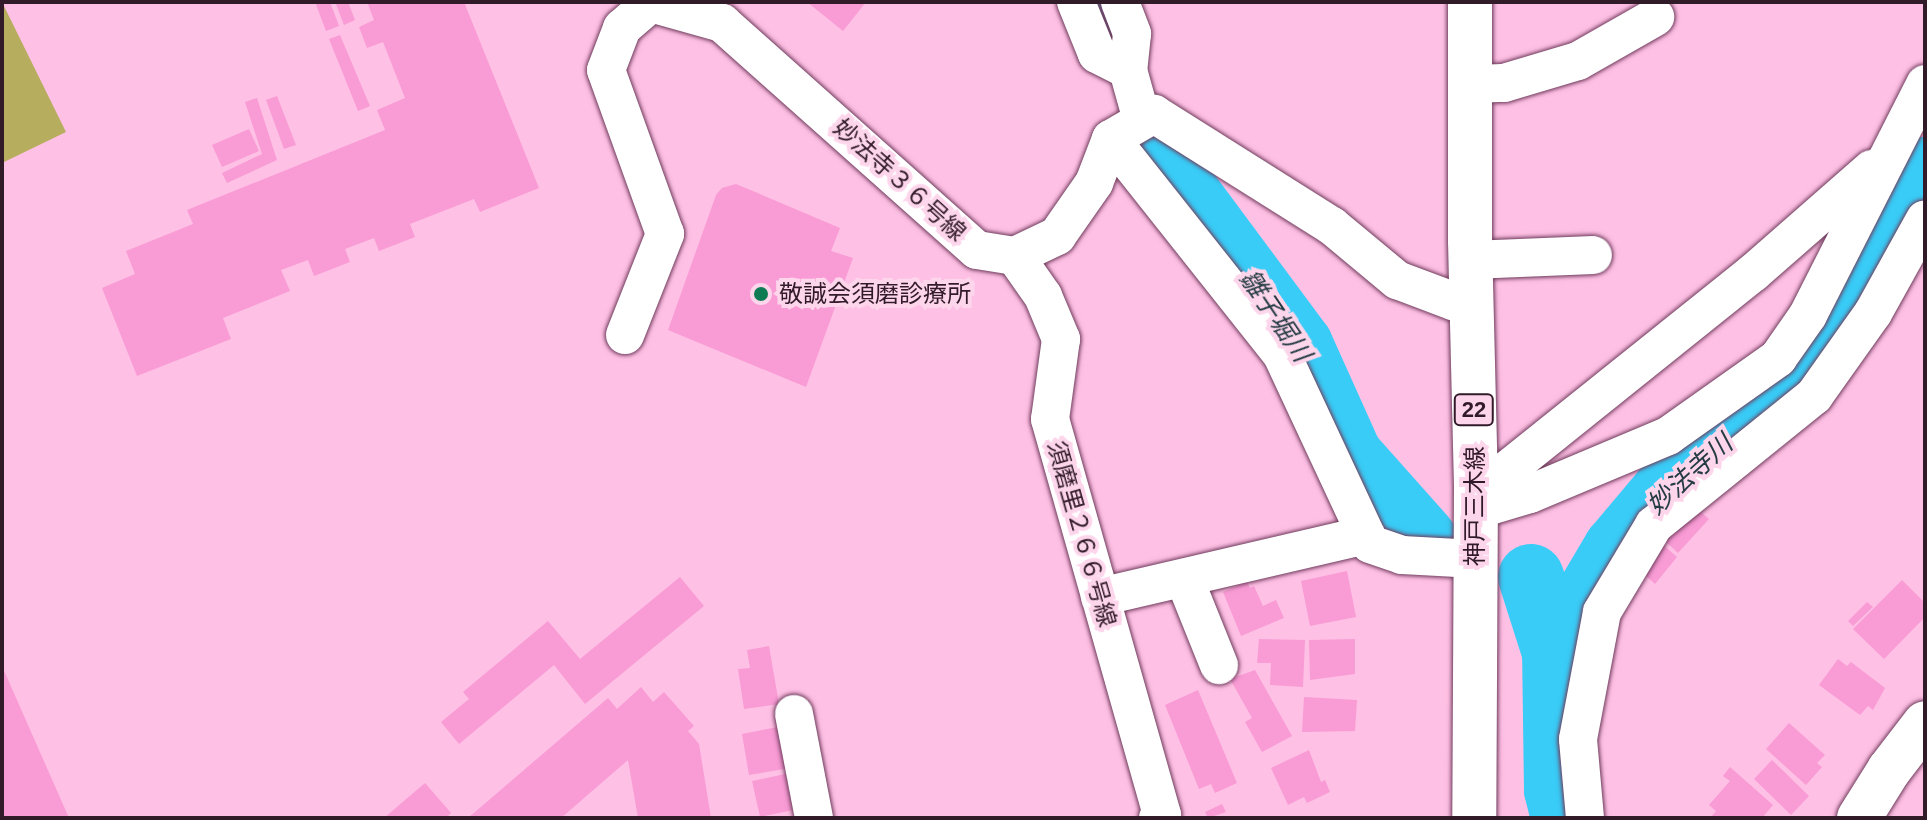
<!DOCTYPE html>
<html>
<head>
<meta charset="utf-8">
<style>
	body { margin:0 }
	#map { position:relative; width:1927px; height:820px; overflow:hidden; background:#ffc0e5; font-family:Arial,"Noto Sans JP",sans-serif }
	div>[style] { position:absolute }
	.green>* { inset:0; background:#b6ad5e }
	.river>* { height:66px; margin:-33px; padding:0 33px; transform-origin:33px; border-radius:33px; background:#38ccf7 }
	.building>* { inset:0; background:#f99bd5 }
	.roads { filter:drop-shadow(0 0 2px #6f3b5c) drop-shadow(0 0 2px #6f3b5c) }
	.minor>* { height:38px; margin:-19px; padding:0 19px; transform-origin:19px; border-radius:19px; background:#fff }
	.tertiary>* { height:44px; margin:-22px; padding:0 22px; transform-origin:22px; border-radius:22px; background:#fff }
	.primary>* { height:44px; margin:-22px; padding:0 22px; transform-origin:22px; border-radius:22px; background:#fff }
	.dots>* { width:22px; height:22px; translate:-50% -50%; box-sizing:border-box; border:4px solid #fdd6ec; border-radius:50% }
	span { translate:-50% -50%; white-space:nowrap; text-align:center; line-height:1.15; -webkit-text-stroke:8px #fdd6ec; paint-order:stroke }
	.shield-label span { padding:2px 6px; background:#fdd6ec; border:2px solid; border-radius:6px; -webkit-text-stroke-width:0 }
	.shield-label { font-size:22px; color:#321b29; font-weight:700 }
	.street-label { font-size:24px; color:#321b29 }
	.poi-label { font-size:24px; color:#321b29 }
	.left { translate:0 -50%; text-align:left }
	.water-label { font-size:26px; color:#243b43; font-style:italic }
	.frame { position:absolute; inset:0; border:4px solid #321b29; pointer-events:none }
</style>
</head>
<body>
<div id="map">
	<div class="green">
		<div style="clip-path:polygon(2px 2px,66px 132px,2px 163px)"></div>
	</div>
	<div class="river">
		<div style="left:1101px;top:2px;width:43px;rotate:71.1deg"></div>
		<div style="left:1144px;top:135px;width:262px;rotate:53.4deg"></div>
		<div style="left:1300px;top:345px;width:122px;rotate:65.8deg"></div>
		<div style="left:1350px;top:456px;width:111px;rotate:48.3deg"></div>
		<div style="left:1531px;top:577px;width:79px;rotate:72.3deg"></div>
		<div style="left:1564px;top:818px;width:29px;rotate:-104deg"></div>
		<div style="left:1557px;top:790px;width:138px;rotate:-90.8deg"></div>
		<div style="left:1555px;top:652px;width:120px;rotate:-59.4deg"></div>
		<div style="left:1616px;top:549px;width:82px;rotate:-49.9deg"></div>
		<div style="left:1669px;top:486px;width:175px;rotate:-38.5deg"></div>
		<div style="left:1806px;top:377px;width:100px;rotate:-58.1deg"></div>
		<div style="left:1859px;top:292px;width:139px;rotate:-61.6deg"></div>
	</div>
	<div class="building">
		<div style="clip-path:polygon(315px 2px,330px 2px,339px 26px,326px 31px)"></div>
		<div style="clip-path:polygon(335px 2px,348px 2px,355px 20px,344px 25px)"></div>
		<div style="clip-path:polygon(367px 2px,464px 2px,539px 188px,480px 212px,474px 199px,410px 224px,415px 237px,379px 251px,374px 238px,345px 249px,350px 262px,314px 276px,308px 260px,281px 270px,290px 291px,223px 318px,231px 339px,137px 376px,102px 288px,135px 274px,126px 251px,193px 224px,187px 210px,385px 130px,377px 110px,405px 98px,383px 42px,367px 48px,359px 27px,374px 20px)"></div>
		<div style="clip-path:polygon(807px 2px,866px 2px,843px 31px)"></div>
		<div style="clip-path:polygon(340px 35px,370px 106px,358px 111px,329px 39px)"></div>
		<div style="clip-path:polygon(277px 96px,296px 145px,284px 149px,266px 100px)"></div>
		<div style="clip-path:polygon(257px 98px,277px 160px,227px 183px,222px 173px,262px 154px,245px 102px)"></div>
		<div style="clip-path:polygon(249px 129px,259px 151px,222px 167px,212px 145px)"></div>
		<div style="clip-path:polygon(736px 184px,840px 228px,831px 251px,853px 258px,806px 387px,668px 330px,716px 195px,722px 188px)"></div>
		<div style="clip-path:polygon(1695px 507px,1709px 519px,1678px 553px,1665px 541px)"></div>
		<div style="clip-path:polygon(1660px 542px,1677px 557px,1655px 584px,1645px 575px,1652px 567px,1644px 560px)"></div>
		<div style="clip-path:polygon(1347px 571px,1356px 617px,1310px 626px,1301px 581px)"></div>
		<div style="clip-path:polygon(680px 577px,704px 606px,585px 704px,554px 665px,459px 744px,441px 722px,469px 699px,463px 692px,548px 621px,580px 659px)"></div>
		<div style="clip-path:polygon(1902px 580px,1925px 603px,1925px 617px,1884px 659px,1853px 629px)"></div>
		<div style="clip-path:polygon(1247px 582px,1250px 588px,1254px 586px,1263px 606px,1276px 600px,1284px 618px,1241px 636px,1223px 592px)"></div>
		<div style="clip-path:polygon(1867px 602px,1873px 607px,1853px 626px,1848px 621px)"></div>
		<div style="clip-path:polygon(1259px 639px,1305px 640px,1303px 687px,1270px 685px,1271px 663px,1257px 663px)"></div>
		<div style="clip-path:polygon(1355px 639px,1355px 674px,1310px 680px,1309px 640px)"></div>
		<div style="clip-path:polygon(769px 646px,779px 704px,744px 709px,738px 669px,750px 668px,747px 650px)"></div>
		<div style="clip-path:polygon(1838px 659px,1847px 666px,1851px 662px,1885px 688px,1873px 710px,1868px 706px,1860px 715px,1819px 685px)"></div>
		<div style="clip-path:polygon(2px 666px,69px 818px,2px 818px)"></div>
		<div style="clip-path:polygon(1255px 670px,1292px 736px,1262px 752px,1245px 722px,1252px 718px,1230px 679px)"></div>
		<div style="clip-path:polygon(641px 687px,653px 702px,664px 692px,694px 726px,688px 731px,699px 744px,711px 818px,638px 818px,628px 760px,561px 818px,468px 818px,608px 698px,617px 709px)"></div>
		<div style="clip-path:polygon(1198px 690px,1237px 783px,1215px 793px,1211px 784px,1199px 789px,1165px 705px)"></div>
		<div style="clip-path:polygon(1304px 697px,1357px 700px,1355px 731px,1302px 732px)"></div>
		<div style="clip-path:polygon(1789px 723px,1825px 755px,1817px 763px,1822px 767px,1806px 785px,1766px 749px)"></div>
		<div style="clip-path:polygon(783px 726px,790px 768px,749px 775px,742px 734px)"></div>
		<div style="clip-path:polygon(1309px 750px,1321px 782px,1325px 780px,1330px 792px,1307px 803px,1304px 797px,1288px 805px,1271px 768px)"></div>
		<div style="clip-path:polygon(1772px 760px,1809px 796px,1791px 815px,1754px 779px)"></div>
		<div style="clip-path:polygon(1730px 767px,1773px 805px,1762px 818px,1710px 818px,1716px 811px,1709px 805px,1730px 781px,1723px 776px)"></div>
		<div style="clip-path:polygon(790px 773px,798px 809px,760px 817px,752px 781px)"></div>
		<div style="clip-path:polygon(425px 783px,451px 813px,446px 818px,384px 818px)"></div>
		<div style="clip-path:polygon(1222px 804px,1226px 812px,1208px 818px,1205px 812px)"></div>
	</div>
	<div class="roads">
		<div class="minor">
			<div style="left:1076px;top:2px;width:56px;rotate:68deg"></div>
			<div style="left:1097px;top:54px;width:35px;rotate:27deg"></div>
			<div style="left:1128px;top:70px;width:52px;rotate:74.4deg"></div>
			<div style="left:1120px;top:2px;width:34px;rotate:69deg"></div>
			<div style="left:1132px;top:34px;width:36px;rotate:96deg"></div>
			<div style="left:1472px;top:84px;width:32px;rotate:-2deg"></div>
			<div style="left:1504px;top:83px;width:77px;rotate:-16.6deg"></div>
			<div style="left:1578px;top:61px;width:89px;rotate:-29.7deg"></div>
			<div style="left:1111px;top:139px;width:275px;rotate:51.6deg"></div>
			<div style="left:1282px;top:355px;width:208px;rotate:65deg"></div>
			<div style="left:1370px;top:544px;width:34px;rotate:19deg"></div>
			<div style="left:1402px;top:555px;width:74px;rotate:3.1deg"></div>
			<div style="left:1015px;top:256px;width:49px;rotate:55deg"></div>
			<div style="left:1043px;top:296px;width:47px;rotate:67.3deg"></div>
			<div style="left:1061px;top:339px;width:81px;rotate:97.8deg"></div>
			<div style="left:1050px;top:419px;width:412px;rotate:74.2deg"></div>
			<div style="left:1162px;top:815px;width:5px;rotate:143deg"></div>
			<div style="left:1471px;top:260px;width:122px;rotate:-2.3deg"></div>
			<div style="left:625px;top:335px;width:109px;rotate:-68.4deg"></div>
			<div style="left:665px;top:234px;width:174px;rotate:-109.8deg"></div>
			<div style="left:606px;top:70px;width:45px;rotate:-69.1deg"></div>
			<div style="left:622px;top:28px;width:38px;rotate:-41deg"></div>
			<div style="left:651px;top:3px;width:74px;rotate:15.7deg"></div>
			<div style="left:722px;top:23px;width:341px;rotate:41.7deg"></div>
			<div style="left:977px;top:250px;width:38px;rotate:9deg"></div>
			<div style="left:1015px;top:256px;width:47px;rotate:-25.5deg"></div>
			<div style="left:1057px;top:236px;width:65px;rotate:-55.1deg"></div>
			<div style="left:1094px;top:183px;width:47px;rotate:-68.9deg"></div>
			<div style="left:1111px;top:139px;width:50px;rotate:-30.2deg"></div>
			<div style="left:1154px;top:114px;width:210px;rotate:32.2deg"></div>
			<div style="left:1332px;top:226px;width:85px;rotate:39.7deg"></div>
			<div style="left:1397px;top:280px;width:60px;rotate:20.6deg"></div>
			<div style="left:1453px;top:301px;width:19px;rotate:-3deg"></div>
			<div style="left:1476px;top:488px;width:30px;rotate:-28deg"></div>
			<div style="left:1502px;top:474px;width:322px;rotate:-38.7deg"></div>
			<div style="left:1753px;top:273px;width:158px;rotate:-41.2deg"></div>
			<div style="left:1476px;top:510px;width:56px;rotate:-16.5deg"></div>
			<div style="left:1530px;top:494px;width:150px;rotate:-22.8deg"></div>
			<div style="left:1668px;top:436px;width:135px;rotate:-35.3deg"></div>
			<div style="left:1778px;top:358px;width:52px;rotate:-55.1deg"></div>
			<div style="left:1808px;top:315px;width:259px;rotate:-63.1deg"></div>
			<div style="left:1184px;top:578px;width:94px;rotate:68.1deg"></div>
			<div style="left:1100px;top:597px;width:273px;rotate:-13.1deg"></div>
			<div style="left:794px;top:714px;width:106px;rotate:79.1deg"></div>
			<div style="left:1585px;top:818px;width:79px;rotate:-95.1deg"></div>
			<div style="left:1578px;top:739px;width:129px;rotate:-79.3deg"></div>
			<div style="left:1602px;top:612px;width:101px;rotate:-59.1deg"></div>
			<div style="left:1654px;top:525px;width:206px;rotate:-38.9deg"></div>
			<div style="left:1814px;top:396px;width:102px;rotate:-54.6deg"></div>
			<div style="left:1873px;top:313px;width:107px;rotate:-61deg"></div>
		</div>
		<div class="tertiary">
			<div style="left:1859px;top:818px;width:57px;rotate:-58deg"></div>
			<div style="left:1889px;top:770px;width:59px;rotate:-52.5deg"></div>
		</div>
		<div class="primary">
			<div style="left:1470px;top:2px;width:239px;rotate:90deg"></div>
			<div style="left:1470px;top:241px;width:247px;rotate:88.6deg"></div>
			<div style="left:1476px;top:488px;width:330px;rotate:90.3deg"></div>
		</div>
	</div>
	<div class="dots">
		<div style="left:761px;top:294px;background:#0f7b55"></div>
	</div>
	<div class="shield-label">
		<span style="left:1474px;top:410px">22</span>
	</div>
	<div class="street-label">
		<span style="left:900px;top:180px;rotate:42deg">妙法寺３６号線</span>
		<span style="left:1475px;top:506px;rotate:-90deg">神戸三木線</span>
		<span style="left:1082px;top:534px;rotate:74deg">須磨里２６６号線</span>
	</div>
	<div class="poi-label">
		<span class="left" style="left:779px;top:294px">敬誠会須磨診療所</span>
	</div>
	<div class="water-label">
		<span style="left:1275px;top:316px;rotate:56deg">雛子堀川</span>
		<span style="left:1690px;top:475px;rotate:-42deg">妙法寺川</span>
	</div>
	<div class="frame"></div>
</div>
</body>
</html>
